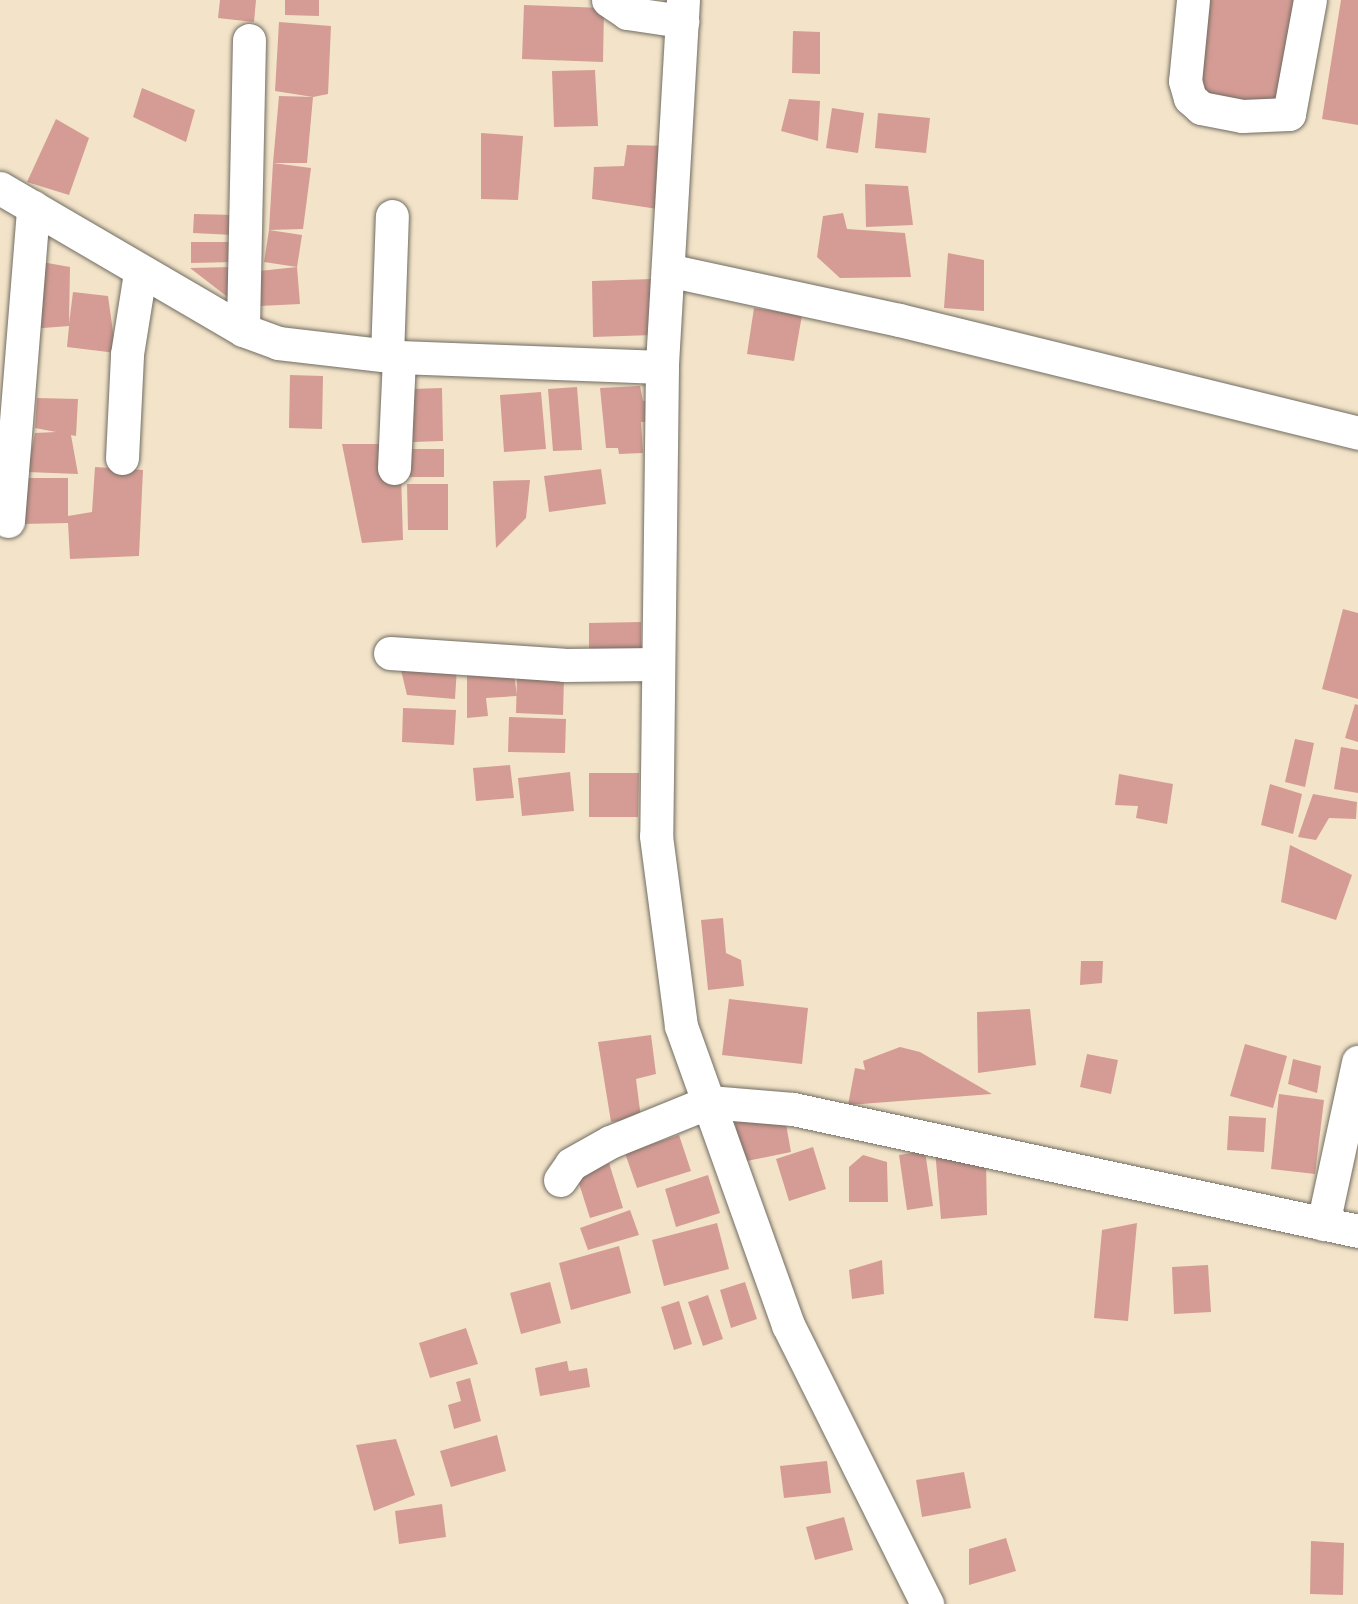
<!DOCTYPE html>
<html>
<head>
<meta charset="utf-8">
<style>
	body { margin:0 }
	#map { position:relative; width:1358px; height:1604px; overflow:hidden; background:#f3e4c9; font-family:Delius,sans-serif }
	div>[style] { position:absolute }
	.building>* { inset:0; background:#d49c95 }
	.roads { filter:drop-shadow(0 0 2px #716c62) drop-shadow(0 0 2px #716c62) }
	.minor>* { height:33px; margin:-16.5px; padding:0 16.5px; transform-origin:16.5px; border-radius:16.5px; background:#fff }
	span { translate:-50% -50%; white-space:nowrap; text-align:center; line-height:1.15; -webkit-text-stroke:4.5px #fbf7ec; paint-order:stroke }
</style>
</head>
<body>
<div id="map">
	<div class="building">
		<div style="clip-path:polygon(220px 0,256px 0,254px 22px,218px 18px)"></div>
		<div style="clip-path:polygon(285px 0,319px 0,319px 16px,285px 15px)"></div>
		<div style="clip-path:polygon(1208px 0,1302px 0,1289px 112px,1199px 101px)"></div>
		<div style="clip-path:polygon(1341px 0,1358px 0,1358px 125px,1322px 119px)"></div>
		<div style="clip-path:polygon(524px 5px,604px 8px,603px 62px,522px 59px)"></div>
		<div style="clip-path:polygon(279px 22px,331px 26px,328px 94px,313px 97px,307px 163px,273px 163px,279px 96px,313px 97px,275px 91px)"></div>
		<div style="clip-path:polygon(793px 31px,820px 32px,820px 74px,792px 73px)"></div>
		<div style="clip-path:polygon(595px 70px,598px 126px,554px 127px,552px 71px)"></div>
		<div style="clip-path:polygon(142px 88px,195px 110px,186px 142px,133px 117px)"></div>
		<div style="clip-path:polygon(789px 99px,820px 101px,818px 141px,781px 131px)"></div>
		<div style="clip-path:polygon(832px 108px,864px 113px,858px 153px,826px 148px)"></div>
		<div style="clip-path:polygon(878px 113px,930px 118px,926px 153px,875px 148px)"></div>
		<div style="clip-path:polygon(56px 119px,89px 138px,69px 195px,27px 182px)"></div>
		<div style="clip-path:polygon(481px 133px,523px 136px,518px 200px,481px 199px)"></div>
		<div style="clip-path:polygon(627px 145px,670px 146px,664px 210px,592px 199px,594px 167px,624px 166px)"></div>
		<div style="clip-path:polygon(273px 163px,311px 168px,303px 229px,269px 230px)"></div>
		<div style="clip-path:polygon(865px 184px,908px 186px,913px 225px,866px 227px)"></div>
		<div style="clip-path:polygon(843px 213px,847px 229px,905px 233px,911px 277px,840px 278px,817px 257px,823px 216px)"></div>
		<div style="clip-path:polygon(194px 214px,234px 215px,234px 235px,193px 233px)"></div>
		<div style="clip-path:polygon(269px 230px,302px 235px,297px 267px,264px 262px)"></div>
		<div style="clip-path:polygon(191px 242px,233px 242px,233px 262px,191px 263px)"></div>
		<div style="clip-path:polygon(948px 253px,984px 260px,984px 311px,944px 308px)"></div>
		<div style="clip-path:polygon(36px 261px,70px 267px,69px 324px,73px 292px,108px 296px,116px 353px,67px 347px,69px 326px,30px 329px)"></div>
		<div style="clip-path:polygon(233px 267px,234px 302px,190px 268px)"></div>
		<div style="clip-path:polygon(297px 267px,300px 304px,260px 306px,259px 271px)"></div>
		<div style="clip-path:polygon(652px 279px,653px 335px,593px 337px,592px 281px)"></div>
		<div style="clip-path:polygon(754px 308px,802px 315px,794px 361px,747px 354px)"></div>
		<div style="clip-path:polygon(290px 375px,323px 376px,322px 429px,289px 428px)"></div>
		<div style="clip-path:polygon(640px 386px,643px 401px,658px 399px,661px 421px,641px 422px,643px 453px,619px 454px,618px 448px,606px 448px,600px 388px)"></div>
		<div style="clip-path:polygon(577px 387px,582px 450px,553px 451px,548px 389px)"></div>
		<div style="clip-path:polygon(442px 388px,443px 441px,413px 442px,411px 389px)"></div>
		<div style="clip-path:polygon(541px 392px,546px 449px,504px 452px,500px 395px)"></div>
		<div style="clip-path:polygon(37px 398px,78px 399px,76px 436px,71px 435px,78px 474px,27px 472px,35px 433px,56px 432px,35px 428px)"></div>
		<div style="clip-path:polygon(342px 444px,381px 444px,401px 473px,403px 540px,362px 543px)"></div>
		<div style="clip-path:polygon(408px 449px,444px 449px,444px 477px,408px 477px)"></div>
		<div style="clip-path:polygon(95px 467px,143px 470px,139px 556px,70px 559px,68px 523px,22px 524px,23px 478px,68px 478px,68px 516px,92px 512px)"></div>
		<div style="clip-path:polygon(601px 469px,606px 504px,549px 512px,544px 476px)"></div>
		<div style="clip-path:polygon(530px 480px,526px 518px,496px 548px,493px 481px)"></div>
		<div style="clip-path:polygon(407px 484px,448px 484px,448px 530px,408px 530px)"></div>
		<div style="clip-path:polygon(1343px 609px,1358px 613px,1358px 699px,1322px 689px)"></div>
		<div style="clip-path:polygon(641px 622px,641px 660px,589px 661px,589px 623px)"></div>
		<div style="clip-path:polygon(399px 662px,457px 667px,455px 699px,407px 695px)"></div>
		<div style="clip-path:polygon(513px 666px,517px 696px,486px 698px,488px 716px,467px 718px,467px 670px)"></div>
		<div style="clip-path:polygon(517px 675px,564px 676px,563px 715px,516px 713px)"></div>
		<div style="clip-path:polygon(1355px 704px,1358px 705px,1358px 742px,1345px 738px)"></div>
		<div style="clip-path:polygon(403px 708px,456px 710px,454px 745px,402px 742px)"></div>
		<div style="clip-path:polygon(509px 717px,566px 719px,565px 753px,508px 752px)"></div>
		<div style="clip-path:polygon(1295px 739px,1314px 743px,1305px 787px,1285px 782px)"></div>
		<div style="clip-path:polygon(1341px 747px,1358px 750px,1358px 793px,1334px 789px)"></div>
		<div style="clip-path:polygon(510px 765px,514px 798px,476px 801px,473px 768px)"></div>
		<div style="clip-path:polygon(570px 772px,574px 811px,522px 816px,518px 778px)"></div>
		<div style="clip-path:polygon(589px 773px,639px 773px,638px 817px,589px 817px)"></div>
		<div style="clip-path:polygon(1119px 774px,1173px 784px,1167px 824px,1136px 818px,1138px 806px,1115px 805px)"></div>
		<div style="clip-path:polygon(1270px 784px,1302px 794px,1293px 834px,1261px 825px)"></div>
		<div style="clip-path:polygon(1313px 794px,1357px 802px,1356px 819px,1329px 818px,1316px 840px,1298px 837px)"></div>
		<div style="clip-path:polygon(1290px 845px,1352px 875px,1336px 920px,1281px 902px)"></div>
		<div style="clip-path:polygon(723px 918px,726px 953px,741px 960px,744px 986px,708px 990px,701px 920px)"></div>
		<div style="clip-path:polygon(1081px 961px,1103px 961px,1102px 983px,1080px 985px)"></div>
		<div style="clip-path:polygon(729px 999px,808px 1008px,802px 1064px,722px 1055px)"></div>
		<div style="clip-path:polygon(1030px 1009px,1036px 1065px,978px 1073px,977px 1012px)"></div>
		<div style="clip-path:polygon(651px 1035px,656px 1074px,636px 1079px,641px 1118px,611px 1122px,598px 1042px)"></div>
		<div style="clip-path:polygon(1245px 1044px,1287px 1056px,1273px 1108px,1230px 1096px)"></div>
		<div style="clip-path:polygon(900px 1047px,920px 1052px,992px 1094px,848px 1105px,855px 1068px,865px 1070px,863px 1061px)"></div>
		<div style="clip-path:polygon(1087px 1054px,1118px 1060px,1111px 1094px,1080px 1087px)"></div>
		<div style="clip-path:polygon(1293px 1059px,1321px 1066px,1317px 1093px,1288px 1084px)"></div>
		<div style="clip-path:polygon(1279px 1094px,1324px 1100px,1315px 1174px,1271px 1169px)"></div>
		<div style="clip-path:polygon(784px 1113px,791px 1152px,742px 1162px,735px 1123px)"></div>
		<div style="clip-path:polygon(1229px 1116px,1266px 1118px,1264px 1152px,1227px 1150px)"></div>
		<div style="clip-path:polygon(679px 1135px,691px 1171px,637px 1188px,625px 1153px)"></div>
		<div style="clip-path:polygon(813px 1147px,826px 1189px,789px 1201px,776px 1159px)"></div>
		<div style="clip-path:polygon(935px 1150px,986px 1162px,987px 1215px,941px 1219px)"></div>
		<div style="clip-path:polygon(925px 1151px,933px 1206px,907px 1210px,899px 1155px)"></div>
		<div style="clip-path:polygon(863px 1155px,887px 1162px,888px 1202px,849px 1202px,849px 1167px)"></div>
		<div style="clip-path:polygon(609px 1163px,623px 1208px,590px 1218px,576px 1174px)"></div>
		<div style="clip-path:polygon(708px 1175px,720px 1213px,676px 1227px,665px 1189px)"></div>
		<div style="clip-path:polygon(630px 1210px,639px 1235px,588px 1250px,580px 1228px)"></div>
		<div style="clip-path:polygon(717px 1223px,729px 1269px,664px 1286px,652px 1240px)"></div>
		<div style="clip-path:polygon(1137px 1223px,1128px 1321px,1094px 1318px,1102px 1230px)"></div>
		<div style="clip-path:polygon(619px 1246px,631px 1293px,571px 1310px,559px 1263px)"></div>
		<div style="clip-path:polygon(882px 1260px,884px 1294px,852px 1299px,849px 1270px)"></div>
		<div style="clip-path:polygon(1208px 1265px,1211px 1312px,1174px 1314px,1172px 1267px)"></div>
		<div style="clip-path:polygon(550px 1282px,561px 1323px,521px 1334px,510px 1293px)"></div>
		<div style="clip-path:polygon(745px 1282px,757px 1319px,731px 1328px,720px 1290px)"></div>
		<div style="clip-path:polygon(708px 1295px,723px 1339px,703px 1346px,688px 1302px)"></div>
		<div style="clip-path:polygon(679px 1301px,692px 1344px,674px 1350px,661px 1307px)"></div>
		<div style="clip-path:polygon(466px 1328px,478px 1364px,430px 1378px,419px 1343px)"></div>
		<div style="clip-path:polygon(567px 1361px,569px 1371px,587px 1368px,590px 1387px,540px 1396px,535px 1368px)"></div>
		<div style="clip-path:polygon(470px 1378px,481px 1421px,454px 1429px,448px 1405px,461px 1401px,456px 1382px)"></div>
		<div style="clip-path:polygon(497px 1435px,506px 1471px,451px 1487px,440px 1451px)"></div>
		<div style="clip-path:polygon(396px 1439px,415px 1495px,374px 1511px,356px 1445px)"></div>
		<div style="clip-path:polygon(827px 1461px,831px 1493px,784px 1498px,780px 1466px)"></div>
		<div style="clip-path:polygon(964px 1472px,971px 1508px,922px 1517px,916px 1480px)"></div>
		<div style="clip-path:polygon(442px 1504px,446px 1537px,399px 1544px,395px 1511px)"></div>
		<div style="clip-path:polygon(844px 1517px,853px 1550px,815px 1560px,806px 1527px)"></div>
		<div style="clip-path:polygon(1006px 1538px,1016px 1571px,969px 1585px,969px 1549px)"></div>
		<div style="clip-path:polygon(1311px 1541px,1344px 1543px,1343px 1595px,1310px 1594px)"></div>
	</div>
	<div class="roads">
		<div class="minor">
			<div style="left:608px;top:0;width:23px;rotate:34deg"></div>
			<div style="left:627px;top:13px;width:56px;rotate:8.3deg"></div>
			<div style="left:683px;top:0;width:368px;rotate:93.3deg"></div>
			<div style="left:662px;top:367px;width:469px;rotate:90.7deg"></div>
			<div style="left:656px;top:836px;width:192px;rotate:82.5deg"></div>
			<div style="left:681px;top:1026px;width:318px;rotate:70.3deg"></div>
			<div style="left:788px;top:1325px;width:312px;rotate:63.5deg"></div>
			<div style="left:1193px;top:0;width:81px;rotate:95.6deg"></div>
			<div style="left:1185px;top:81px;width:18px;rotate:74deg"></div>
			<div style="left:1190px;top:98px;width:15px;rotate:42deg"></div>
			<div style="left:1201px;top:108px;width:42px;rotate:11deg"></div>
			<div style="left:1242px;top:116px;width:47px;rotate:-2.4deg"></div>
			<div style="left:1289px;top:114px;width:116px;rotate:-79.6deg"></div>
			<div style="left:249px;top:40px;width:290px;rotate:91.2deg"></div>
			<div style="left:243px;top:330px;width:37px;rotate:20deg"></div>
			<div style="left:278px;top:343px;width:122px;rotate:6.6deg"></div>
			<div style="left:399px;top:357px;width:263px;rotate:2.2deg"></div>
			<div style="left:0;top:188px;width:281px;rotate:30.3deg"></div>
			<div style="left:668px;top:270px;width:236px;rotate:12.2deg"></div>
			<div style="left:899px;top:320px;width:473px;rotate:13.8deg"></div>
			<div style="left:387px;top:356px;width:140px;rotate:-88deg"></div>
			<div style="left:122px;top:458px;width:104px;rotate:-87.2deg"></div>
			<div style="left:127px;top:354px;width:82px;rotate:-80.9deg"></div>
			<div style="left:394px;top:468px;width:111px;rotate:-87.4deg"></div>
			<div style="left:8px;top:521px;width:315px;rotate:-85.4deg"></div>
			<div style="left:390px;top:653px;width:174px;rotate:3.9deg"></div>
			<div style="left:564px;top:665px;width:94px;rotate:-0.6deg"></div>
			<div style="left:560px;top:1180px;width:19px;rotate:-55deg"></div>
			<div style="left:571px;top:1164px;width:45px;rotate:-29.4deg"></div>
			<div style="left:610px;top:1142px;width:107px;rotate:-22deg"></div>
			<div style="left:709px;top:1102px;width:84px;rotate:4.8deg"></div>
			<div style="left:793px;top:1109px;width:578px;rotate:12.18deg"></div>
			<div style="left:1323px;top:1224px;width:166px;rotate:-77.8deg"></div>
		</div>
	</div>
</div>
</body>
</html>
